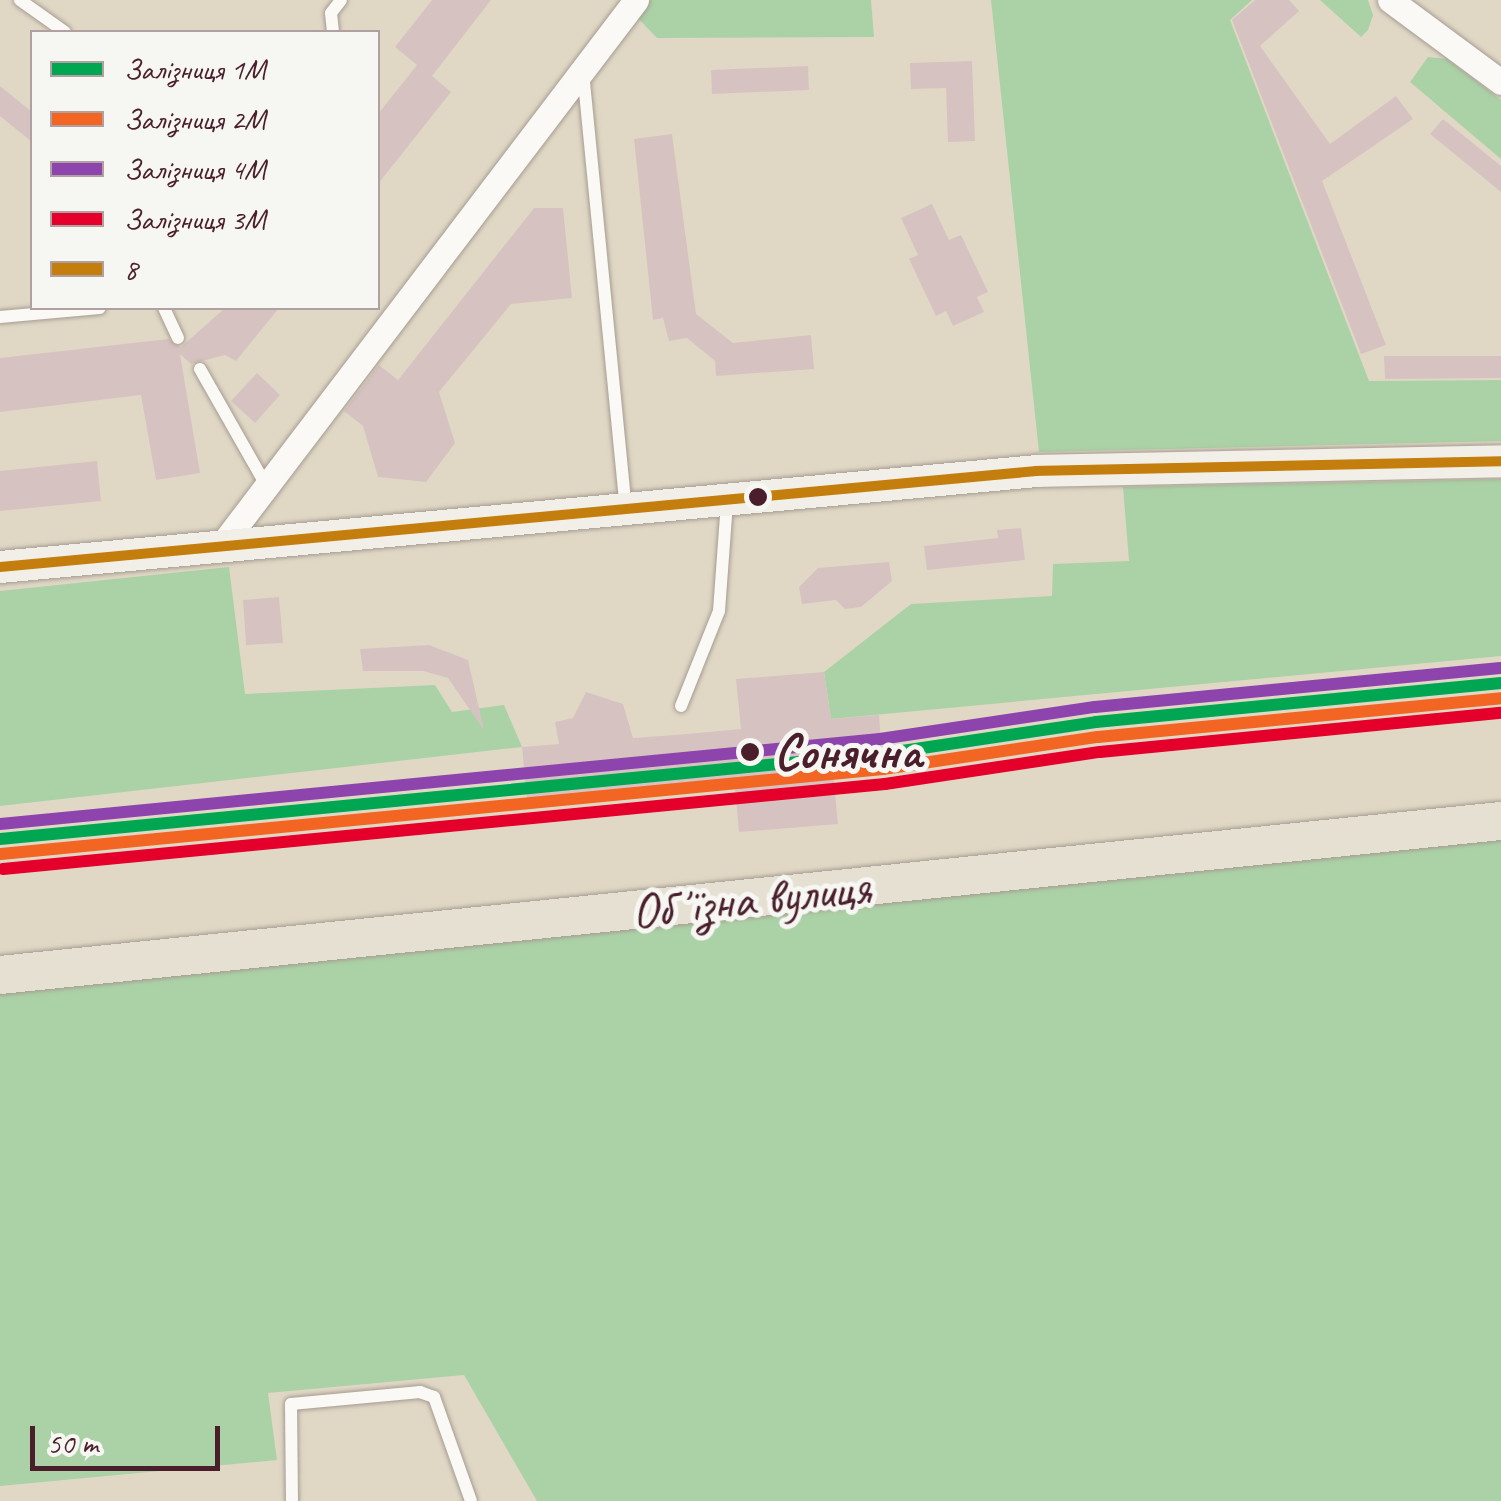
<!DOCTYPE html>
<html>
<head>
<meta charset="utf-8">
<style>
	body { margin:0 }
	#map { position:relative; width:1501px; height:1501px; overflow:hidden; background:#e0d8c5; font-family:Caveat,sans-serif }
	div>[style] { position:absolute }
	.green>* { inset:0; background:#abd2a6 }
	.building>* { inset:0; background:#d6c3c1 }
	.roads { filter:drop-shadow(0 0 2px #a69c92) drop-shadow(0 0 2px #a69c92) }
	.lane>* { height:12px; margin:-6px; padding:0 6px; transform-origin:6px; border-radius:6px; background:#faf9f6 }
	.street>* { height:25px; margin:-12.5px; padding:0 12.5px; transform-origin:12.5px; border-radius:12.5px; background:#faf9f6 }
	.secondary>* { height:32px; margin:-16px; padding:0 16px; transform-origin:16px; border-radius:16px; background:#f2efe8 }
	.primary>* { height:38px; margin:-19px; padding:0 19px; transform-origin:19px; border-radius:19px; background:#e5e0d2 }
	.bus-1>* { height:10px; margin:-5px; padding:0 5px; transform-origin:5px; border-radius:5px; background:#c37e0d }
	.rail-1>* { height:12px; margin:-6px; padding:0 6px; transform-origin:6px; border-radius:6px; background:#00a651 }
	.rail-2>* { height:12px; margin:-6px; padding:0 6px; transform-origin:6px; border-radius:6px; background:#f26522 }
	.rail-3>* { height:12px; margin:-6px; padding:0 6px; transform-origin:6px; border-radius:6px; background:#8e44ad }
	.rail-4>* { height:12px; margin:-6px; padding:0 6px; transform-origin:6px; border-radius:6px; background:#e4002b }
	.dots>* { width:28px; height:28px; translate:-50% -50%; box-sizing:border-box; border:5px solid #f6f6f2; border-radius:50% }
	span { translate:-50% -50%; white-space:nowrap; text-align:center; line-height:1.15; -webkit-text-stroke:10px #f6f6f2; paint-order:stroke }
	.stop-label { font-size:50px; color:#4a1f2b; font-weight:700 }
	.left { translate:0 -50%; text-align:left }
	.street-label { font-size:50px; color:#4a1f2b }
	.legend { position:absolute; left:30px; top:30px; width:350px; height:280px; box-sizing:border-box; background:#f6f6f2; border:2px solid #b1a0a2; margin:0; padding:12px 18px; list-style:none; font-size:30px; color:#4a1f2b }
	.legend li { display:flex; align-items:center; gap:20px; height:50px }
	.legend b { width:50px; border:2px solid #b1a0a2 }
	.scale { position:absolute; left:30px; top:1426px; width:190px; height:45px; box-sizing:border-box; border:5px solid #4a1f2b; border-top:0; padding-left:12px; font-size:30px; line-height:35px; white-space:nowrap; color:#4a1f2b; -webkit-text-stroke:8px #f6f6f2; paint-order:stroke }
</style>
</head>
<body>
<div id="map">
	<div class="green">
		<div style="clip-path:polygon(647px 0,871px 0,874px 37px,657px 38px,635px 15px)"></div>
		<div style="clip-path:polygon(991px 0,1252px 0,1230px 20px,1369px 381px,1501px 380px,1501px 441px,1039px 452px)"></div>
		<div style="clip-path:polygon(1320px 0,1368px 0,1373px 15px,1368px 30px,1361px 37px)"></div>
		<div style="clip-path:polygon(1428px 57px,1447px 59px,1501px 100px,1501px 159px,1410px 82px)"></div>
		<div style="clip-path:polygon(1501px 479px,1501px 656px,831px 719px,824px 672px,911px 604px,1052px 596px,1053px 564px,1129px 561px,1123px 487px)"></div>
		<div style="clip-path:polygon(229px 567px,245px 694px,435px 685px,452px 712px,504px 705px,522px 747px,0 806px,0 591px)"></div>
		<div style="clip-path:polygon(1501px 821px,1501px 1501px,537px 1501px,464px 1375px,268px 1393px,277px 1460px,0 1486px,0 975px)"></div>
	</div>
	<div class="building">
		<div style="clip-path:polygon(432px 0,491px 0,432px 76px,451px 92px,378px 184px,378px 114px,417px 65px,395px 47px)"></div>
		<div style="clip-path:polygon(1255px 0,1289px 0,1299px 11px,1260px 46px,1330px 144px,1396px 96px,1413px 119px,1322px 181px,1386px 345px,1361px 354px,1232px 20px)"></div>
		<div style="clip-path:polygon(972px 61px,975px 141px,948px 142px,946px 88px,911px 89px,910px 63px)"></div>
		<div style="clip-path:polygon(808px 66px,809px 90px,712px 94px,711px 70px)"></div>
		<div style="clip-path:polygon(0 86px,32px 112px,32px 142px,0 116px)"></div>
		<div style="clip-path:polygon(1443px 119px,1501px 166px,1501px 192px,1430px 134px)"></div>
		<div style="clip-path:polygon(672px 134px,696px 314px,733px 343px,811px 335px,814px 369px,716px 376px,715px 361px,687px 338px,669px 341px,663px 318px,653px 320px,634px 139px)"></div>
		<div style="clip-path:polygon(932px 204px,949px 240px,961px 235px,988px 292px,977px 297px,984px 312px,953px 326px,946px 311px,936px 316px,909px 259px,918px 255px,901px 218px)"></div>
		<div style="clip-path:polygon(534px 208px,563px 208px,572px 298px,511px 304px,439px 392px,455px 443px,426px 482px,378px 477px,363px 426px,344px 411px,379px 365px,398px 380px)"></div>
		<div style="clip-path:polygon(225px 308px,279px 308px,236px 361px,225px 355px,191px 364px,180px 354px,200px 473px,156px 480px,141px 395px,0 412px,0 358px,168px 339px,181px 347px)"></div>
		<div style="clip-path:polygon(1384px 356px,1501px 356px,1501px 378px,1385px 379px)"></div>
		<div style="clip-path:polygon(257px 373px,280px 395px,255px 423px,231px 401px)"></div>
		<div style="clip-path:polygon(97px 461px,101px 501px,0 511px,0 471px)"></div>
		<div style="clip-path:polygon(1021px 528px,1025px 560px,927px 570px,924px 546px,998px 538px,997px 530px)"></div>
		<div style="clip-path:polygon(889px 562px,892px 581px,861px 607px,845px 609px,836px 600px,802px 604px,799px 587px,818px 568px)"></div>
		<div style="clip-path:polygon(279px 597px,283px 643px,246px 645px,243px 600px)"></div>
		<div style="clip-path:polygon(429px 645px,468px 660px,484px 730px,448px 678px,423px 671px,363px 671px,360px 649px)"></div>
		<div style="clip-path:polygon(824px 672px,831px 719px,879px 715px,883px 768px,833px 772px,838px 824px,739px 832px,735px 788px,528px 809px,522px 747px,559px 744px,555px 722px,573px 718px,586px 692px,623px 704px,633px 738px,687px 734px,741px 729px,736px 679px)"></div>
	</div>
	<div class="roads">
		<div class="lane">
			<div style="left:20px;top:0;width:55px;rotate:35.4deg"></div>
			<div style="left:333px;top:32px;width:19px;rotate:-96deg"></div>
			<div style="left:331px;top:13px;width:16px;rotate:-52deg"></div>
			<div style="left:583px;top:72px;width:437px;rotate:84.4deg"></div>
			<div style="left:164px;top:308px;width:33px;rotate:65deg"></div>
			<div style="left:0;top:317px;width:100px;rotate:-5.1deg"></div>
			<div style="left:200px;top:369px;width:133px;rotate:60.4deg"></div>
			<div style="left:681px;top:706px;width:102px;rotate:-68.2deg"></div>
			<div style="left:719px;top:611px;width:110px;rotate:-85.8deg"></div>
			<div style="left:292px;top:1501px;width:97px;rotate:-90.6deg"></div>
			<div style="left:291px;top:1404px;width:130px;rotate:-5.3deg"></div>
			<div style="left:420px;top:1392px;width:15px;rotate:20deg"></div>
			<div style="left:434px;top:1397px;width:110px;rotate:70.4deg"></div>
		</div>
		<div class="street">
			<div style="left:1390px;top:0;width:138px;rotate:36.5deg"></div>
			<div style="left:224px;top:542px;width:681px;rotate:-52.76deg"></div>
		</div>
		<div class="secondary">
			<div style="left:0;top:567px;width:1041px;rotate:-5.29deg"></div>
			<div style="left:1037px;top:471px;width:464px;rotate:-1.2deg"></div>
		</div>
		<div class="primary">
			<div style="left:0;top:975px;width:1509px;rotate:-5.86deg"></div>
		</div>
	</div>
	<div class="bus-1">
		<div style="left:0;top:567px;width:1041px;rotate:-5.29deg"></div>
		<div style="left:1037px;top:471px;width:464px;rotate:-1.2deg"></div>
	</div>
	<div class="rail-1">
		<div style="left:0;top:839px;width:886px;rotate:-5.5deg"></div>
		<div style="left:882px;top:754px;width:216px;rotate:-8.5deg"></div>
		<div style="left:1096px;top:722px;width:407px;rotate:-5.5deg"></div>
	</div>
	<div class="rail-2">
		<div style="left:1px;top:854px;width:886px;rotate:-5.5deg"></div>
		<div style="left:883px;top:769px;width:217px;rotate:-8.5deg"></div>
		<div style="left:1098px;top:737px;width:405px;rotate:-5.5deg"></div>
	</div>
	<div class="rail-3">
		<div style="left:0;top:824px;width:884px;rotate:-5.52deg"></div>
		<div style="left:880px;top:739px;width:217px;rotate:-8.5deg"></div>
		<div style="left:1095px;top:707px;width:407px;rotate:-5.5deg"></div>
	</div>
	<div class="rail-4">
		<div style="left:3px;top:869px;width:886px;rotate:-5.5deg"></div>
		<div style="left:885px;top:784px;width:217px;rotate:-8.5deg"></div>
		<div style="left:1100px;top:752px;width:403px;rotate:-5.6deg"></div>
	</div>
	<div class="dots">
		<div style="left:758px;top:497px;background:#4a1f2b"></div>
		<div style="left:750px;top:752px;background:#4a1f2b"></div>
	</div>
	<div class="stop-label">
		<span class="left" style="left:774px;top:752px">Сонячна</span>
	</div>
	<div class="street-label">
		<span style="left:751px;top:899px;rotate:-6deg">Обʼїзна вулиця</span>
	</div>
	<ul class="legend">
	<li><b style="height:12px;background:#00a651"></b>Залізниця 1М</li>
	<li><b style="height:12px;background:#f26522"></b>Залізниця 2М</li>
	<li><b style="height:12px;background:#8e44ad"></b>Залізниця 4М</li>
	<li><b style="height:12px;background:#e4002b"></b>Залізниця 3М</li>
	<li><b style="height:12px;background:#c37e0d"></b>8</li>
	</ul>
	<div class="scale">50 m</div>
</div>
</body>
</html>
